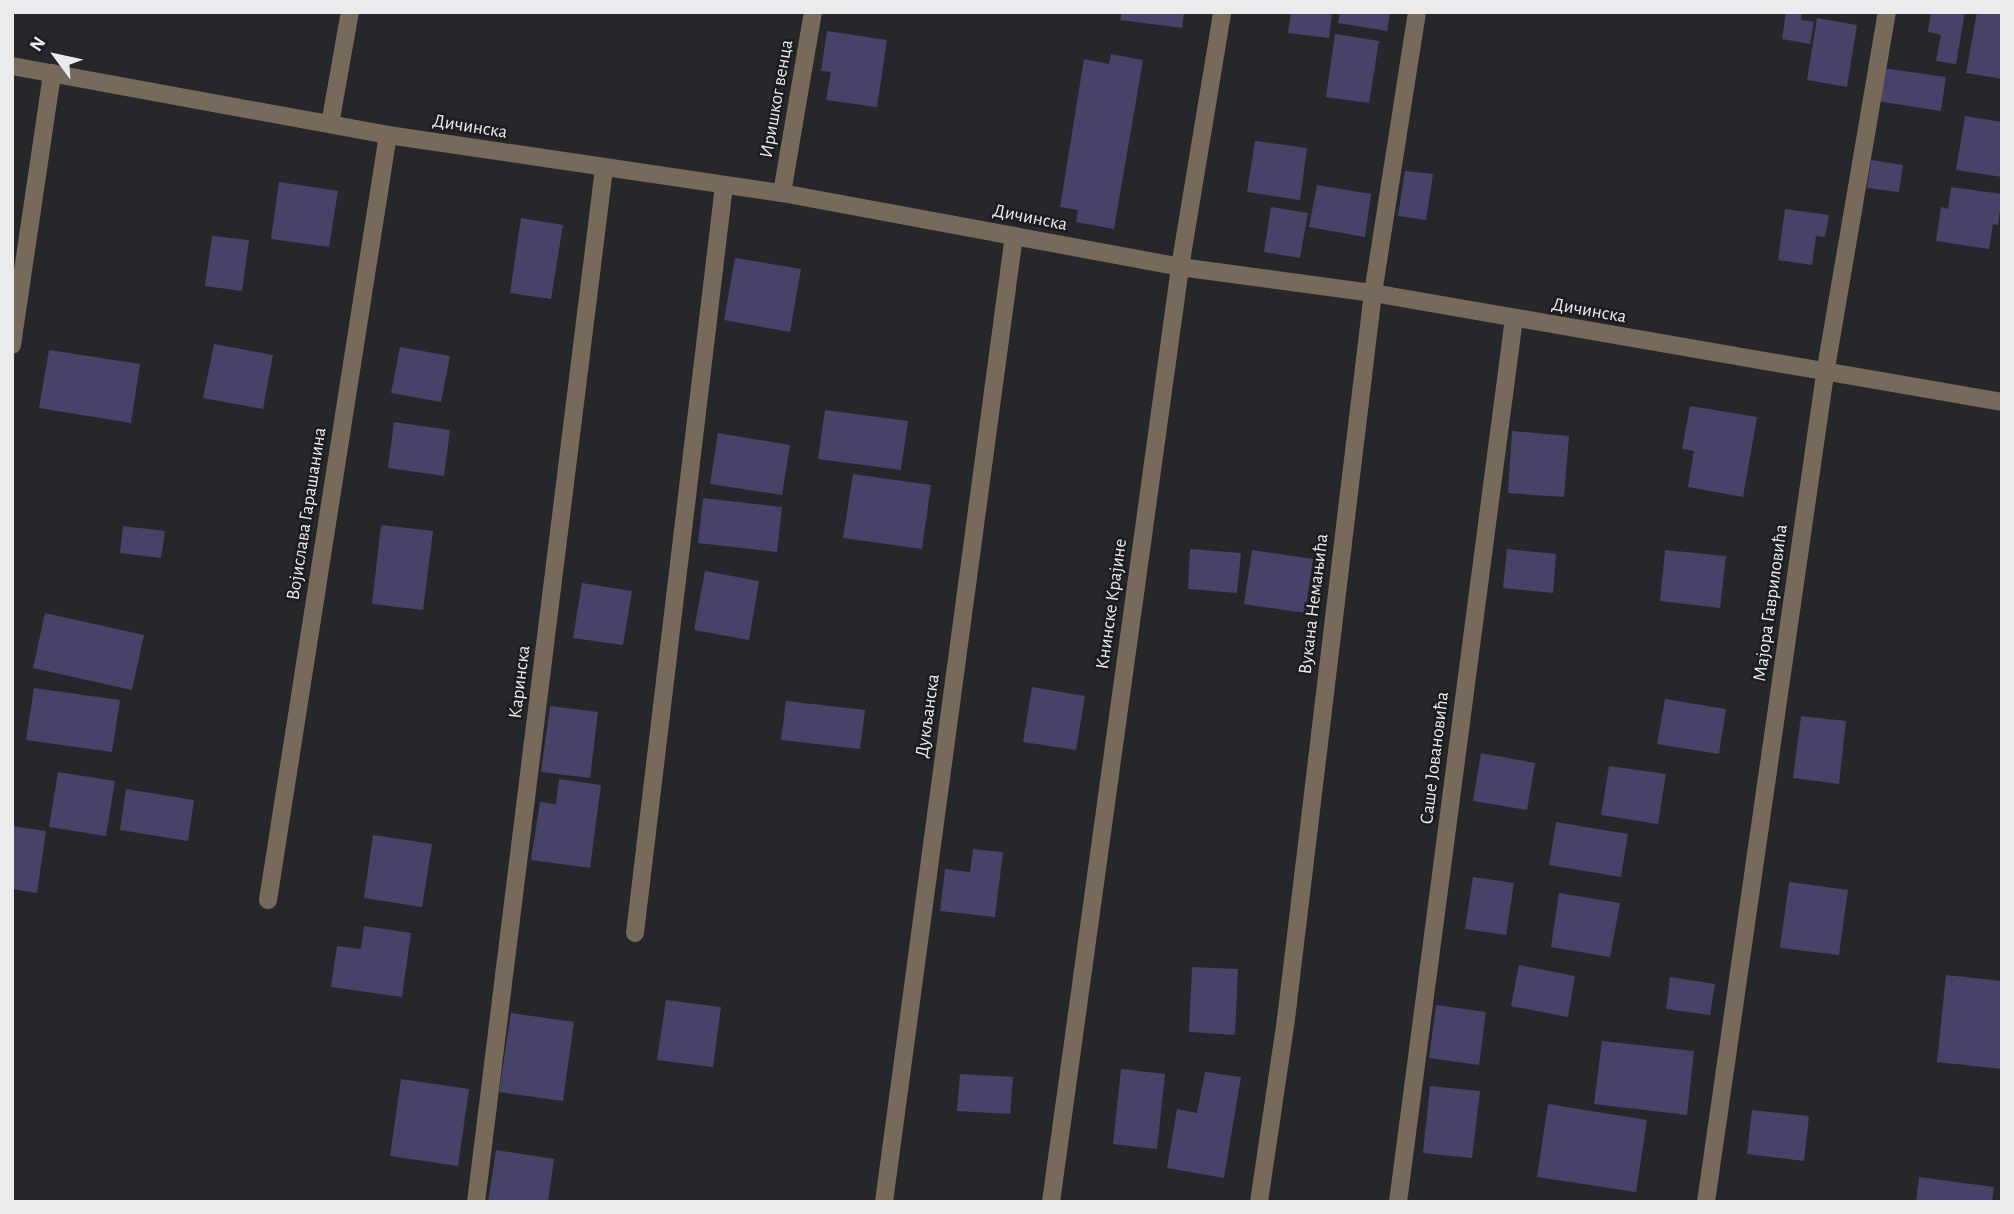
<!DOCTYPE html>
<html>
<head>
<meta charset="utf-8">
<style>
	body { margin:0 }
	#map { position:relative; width:2014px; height:1214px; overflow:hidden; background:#26272a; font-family:"Alegreya Sans",sans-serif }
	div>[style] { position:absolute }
	.building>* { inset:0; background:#474268 }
	.minor>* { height:18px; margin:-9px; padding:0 9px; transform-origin:9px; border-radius:9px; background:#776a5b }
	span { translate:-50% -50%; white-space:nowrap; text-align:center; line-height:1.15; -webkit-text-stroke:5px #1c1d20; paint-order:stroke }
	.street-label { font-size:19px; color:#eaebed }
	.frame { position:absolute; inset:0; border:14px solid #eaebed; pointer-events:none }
	.north { position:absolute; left:21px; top:21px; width:70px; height:70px; -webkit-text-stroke:5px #1c1d20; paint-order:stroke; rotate:303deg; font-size:19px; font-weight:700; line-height:28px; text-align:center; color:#eaebed }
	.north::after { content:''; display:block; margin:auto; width:24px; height:32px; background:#eaebed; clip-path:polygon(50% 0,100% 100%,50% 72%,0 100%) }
</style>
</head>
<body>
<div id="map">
	<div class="building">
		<div style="clip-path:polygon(1122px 12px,1184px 12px,1182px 28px,1120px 20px)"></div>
		<div style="clip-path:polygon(1291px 12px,1332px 12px,1329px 38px,1288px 33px)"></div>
		<div style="clip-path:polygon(1340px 12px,1390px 12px,1387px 31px,1338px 23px)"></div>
		<div style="clip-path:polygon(1786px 12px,1802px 12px,1801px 20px,1814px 22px,1810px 44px,1782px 39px)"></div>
		<div style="clip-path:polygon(1931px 12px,1965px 12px,1956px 64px,1936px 61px,1941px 35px,1928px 32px)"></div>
		<div style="clip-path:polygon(1977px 12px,2002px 12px,2002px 79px,1966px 73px)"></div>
		<div style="clip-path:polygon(1817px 18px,1857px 25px,1847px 87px,1807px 80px)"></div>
		<div style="clip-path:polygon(827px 31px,887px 40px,877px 107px,826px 100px,831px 72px,821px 71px)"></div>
		<div style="clip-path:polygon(1335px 34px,1379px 41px,1369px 103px,1326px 97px)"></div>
		<div style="clip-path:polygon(1111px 54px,1143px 60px,1114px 229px,1076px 222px,1078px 210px,1060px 207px,1084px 59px,1109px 64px)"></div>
		<div style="clip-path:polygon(1882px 68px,1946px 77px,1941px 111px,1877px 101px)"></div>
		<div style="clip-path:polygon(1965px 116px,2002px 122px,2002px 177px,1956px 170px)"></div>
		<div style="clip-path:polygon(1255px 141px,1307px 148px,1300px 200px,1247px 192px)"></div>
		<div style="clip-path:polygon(1871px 160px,1903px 165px,1899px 192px,1867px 188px)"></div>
		<div style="clip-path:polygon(1405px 171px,1433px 174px,1426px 220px,1398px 216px)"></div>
		<div style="clip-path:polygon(279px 182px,338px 191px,329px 247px,271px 239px)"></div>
		<div style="clip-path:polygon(1317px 185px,1371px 194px,1365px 237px,1309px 227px)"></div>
		<div style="clip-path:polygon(1951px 187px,2002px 194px,1998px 225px,1993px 224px,1989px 249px,1936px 241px,1941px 207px,1948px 209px)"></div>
		<div style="clip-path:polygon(1271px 207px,1308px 213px,1300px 258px,1264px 252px)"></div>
		<div style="clip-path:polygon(1785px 209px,1829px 215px,1825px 237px,1816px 236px,1812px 265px,1778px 260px)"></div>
		<div style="clip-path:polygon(521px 218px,563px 225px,551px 299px,510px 293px)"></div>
		<div style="clip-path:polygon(212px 236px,249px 240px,242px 291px,205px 286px)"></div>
		<div style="clip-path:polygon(735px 258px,801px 269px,790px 332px,724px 320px)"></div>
		<div style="clip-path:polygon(214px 344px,273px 355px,263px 409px,203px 398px)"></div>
		<div style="clip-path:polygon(400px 347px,450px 356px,441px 402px,391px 393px)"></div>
		<div style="clip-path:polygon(49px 350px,140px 364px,131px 423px,39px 408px)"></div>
		<div style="clip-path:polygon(1690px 406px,1757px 417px,1743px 497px,1688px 487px,1694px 451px,1682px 449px)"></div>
		<div style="clip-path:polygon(825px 410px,908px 421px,901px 470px,818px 459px)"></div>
		<div style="clip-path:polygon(394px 422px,450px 430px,444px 476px,388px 468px)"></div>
		<div style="clip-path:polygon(1512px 431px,1569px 436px,1564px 497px,1508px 493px)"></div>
		<div style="clip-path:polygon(718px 433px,790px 445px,782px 495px,710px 484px)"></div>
		<div style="clip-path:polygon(853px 474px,931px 485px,922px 549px,843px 538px)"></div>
		<div style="clip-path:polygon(703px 498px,782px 507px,777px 552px,698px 543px)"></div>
		<div style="clip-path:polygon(381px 525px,433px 531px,423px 610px,372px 604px)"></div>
		<div style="clip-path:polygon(123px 526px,165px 531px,161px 558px,120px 553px)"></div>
		<div style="clip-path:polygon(1190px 549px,1241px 553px,1237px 593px,1188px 589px)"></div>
		<div style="clip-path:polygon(1507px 549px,1556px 554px,1553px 593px,1503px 588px)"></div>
		<div style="clip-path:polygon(1252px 550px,1313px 559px,1305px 613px,1244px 604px)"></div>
		<div style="clip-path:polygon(1665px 550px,1726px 556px,1720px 608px,1660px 601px)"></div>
		<div style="clip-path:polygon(705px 571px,759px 581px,749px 640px,694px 630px)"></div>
		<div style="clip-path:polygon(582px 583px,632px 591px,623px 645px,573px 638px)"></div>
		<div style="clip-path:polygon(45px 613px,144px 635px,132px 690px,33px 668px)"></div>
		<div style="clip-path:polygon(1032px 687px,1085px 696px,1076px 750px,1023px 742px)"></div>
		<div style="clip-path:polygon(34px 688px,120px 700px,112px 752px,26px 740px)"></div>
		<div style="clip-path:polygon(1665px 699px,1726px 709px,1719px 754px,1657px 744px)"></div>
		<div style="clip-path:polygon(786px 701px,865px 710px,860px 749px,781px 740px)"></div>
		<div style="clip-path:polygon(550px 706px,598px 712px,590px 778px,541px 772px)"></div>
		<div style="clip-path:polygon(1801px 716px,1846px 721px,1839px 784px,1793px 778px)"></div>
		<div style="clip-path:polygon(1481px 753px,1535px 763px,1527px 810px,1473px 801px)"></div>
		<div style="clip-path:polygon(1609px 766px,1666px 774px,1658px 824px,1601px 815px)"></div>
		<div style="clip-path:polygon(58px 772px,115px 781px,106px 836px,49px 827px)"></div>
		<div style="clip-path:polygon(559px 779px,601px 785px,590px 868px,531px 860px,540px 802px,556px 804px)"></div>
		<div style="clip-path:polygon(126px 789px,194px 800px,188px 841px,120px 830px)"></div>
		<div style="clip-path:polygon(1556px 822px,1628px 834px,1621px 877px,1549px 865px)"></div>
		<div style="clip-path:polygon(12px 826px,46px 831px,37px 893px,12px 889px)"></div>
		<div style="clip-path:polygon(373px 835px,432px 844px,422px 907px,364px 898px)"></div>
		<div style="clip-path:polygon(973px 849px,1003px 852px,995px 917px,940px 911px,945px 869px,970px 872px)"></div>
		<div style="clip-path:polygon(1473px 877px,1514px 883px,1506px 935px,1465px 929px)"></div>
		<div style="clip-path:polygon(1789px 882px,1848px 890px,1839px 955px,1780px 948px)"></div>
		<div style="clip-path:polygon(1559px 893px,1620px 903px,1610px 957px,1551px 947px)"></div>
		<div style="clip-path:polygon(364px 926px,411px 933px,402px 997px,331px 987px,337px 946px,361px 949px)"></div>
		<div style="clip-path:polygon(1519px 965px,1575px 976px,1568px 1017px,1511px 1006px)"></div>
		<div style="clip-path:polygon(1192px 967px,1238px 969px,1235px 1035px,1189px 1032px)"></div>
		<div style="clip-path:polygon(1946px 975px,2002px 981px,2002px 1069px,1937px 1062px)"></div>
		<div style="clip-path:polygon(1670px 977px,1715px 984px,1710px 1015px,1666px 1009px)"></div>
		<div style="clip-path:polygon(666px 1000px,721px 1007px,713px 1067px,657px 1060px)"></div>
		<div style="clip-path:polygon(1436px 1005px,1486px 1012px,1479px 1065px,1429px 1058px)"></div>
		<div style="clip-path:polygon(511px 1013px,574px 1022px,563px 1101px,499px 1092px)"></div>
		<div style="clip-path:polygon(1602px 1041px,1694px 1051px,1687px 1115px,1594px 1104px)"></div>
		<div style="clip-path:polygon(1121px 1069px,1165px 1074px,1157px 1149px,1113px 1144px)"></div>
		<div style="clip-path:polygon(1205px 1072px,1241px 1077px,1224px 1178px,1167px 1168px,1177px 1109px,1197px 1113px)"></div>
		<div style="clip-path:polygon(960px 1074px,1013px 1077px,1010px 1114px,957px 1111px)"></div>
		<div style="clip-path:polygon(401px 1079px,469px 1089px,458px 1166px,390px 1156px)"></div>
		<div style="clip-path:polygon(1430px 1086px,1480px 1091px,1472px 1158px,1423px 1153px)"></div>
		<div style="clip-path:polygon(1548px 1104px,1647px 1120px,1636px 1192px,1537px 1177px)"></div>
		<div style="clip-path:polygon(1752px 1110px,1809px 1116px,1804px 1161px,1747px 1154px)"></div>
		<div style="clip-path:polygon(496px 1150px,554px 1159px,548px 1202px,488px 1202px)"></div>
		<div style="clip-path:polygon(1919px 1177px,1994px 1187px,1992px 1202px,1916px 1202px)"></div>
	</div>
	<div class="minor">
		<div style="left:12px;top:66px;width:382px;rotate:10.4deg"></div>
		<div style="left:388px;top:135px;width:398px;rotate:8.4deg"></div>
		<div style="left:782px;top:193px;width:405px;rotate:10.5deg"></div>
		<div style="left:1180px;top:267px;width:195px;rotate:7.7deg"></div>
		<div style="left:1373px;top:293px;width:638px;rotate:9.83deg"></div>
		<div style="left:330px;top:124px;width:114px;rotate:-79.9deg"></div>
		<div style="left:782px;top:193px;width:184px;rotate:-80.3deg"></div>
		<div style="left:12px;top:345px;width:275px;rotate:-81.6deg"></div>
		<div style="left:268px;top:900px;width:774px;rotate:-81.09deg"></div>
		<div style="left:635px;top:933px;width:753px;rotate:-83.21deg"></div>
		<div style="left:476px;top:1202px;width:1042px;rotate:-82.94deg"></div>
		<div style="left:884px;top:1202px;width:975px;rotate:-82.34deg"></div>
		<div style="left:1051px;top:1202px;width:944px;rotate:-82.14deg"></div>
		<div style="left:1180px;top:267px;width:258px;rotate:-80.6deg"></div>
		<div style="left:1259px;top:1202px;width:185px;rotate:-81.6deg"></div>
		<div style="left:1286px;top:1019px;width:731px;rotate:-83.17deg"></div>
		<div style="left:1373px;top:293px;width:284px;rotate:-81.1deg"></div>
		<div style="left:1398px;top:1202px;width:891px;rotate:-82.52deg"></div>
		<div style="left:1706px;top:1202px;width:837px;rotate:-81.82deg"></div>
		<div style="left:1825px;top:374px;width:367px;rotate:-80.3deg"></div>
	</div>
	<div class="street-label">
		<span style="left:777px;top:99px;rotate:-80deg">Иришког венца</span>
		<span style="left:470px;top:127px;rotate:9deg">Дичинска</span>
		<span style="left:1030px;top:218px;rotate:11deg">Дичинска</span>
		<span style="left:1589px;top:311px;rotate:10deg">Дичинска</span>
		<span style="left:307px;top:514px;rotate:-81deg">Војислава Гарашанина</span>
		<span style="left:1771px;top:603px;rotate:-82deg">Мајора Гавриловића</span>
		<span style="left:1112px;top:604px;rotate:-82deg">Книнске Крајине</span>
		<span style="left:1314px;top:604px;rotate:-83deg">Вукана Немањића</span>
		<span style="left:520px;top:682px;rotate:-83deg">Каринска</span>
		<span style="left:928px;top:716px;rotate:-82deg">Дукљанска</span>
		<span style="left:1435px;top:758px;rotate:-83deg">Саше Јовановића</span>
	</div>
	<div class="frame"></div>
	<div class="north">N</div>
</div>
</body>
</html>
